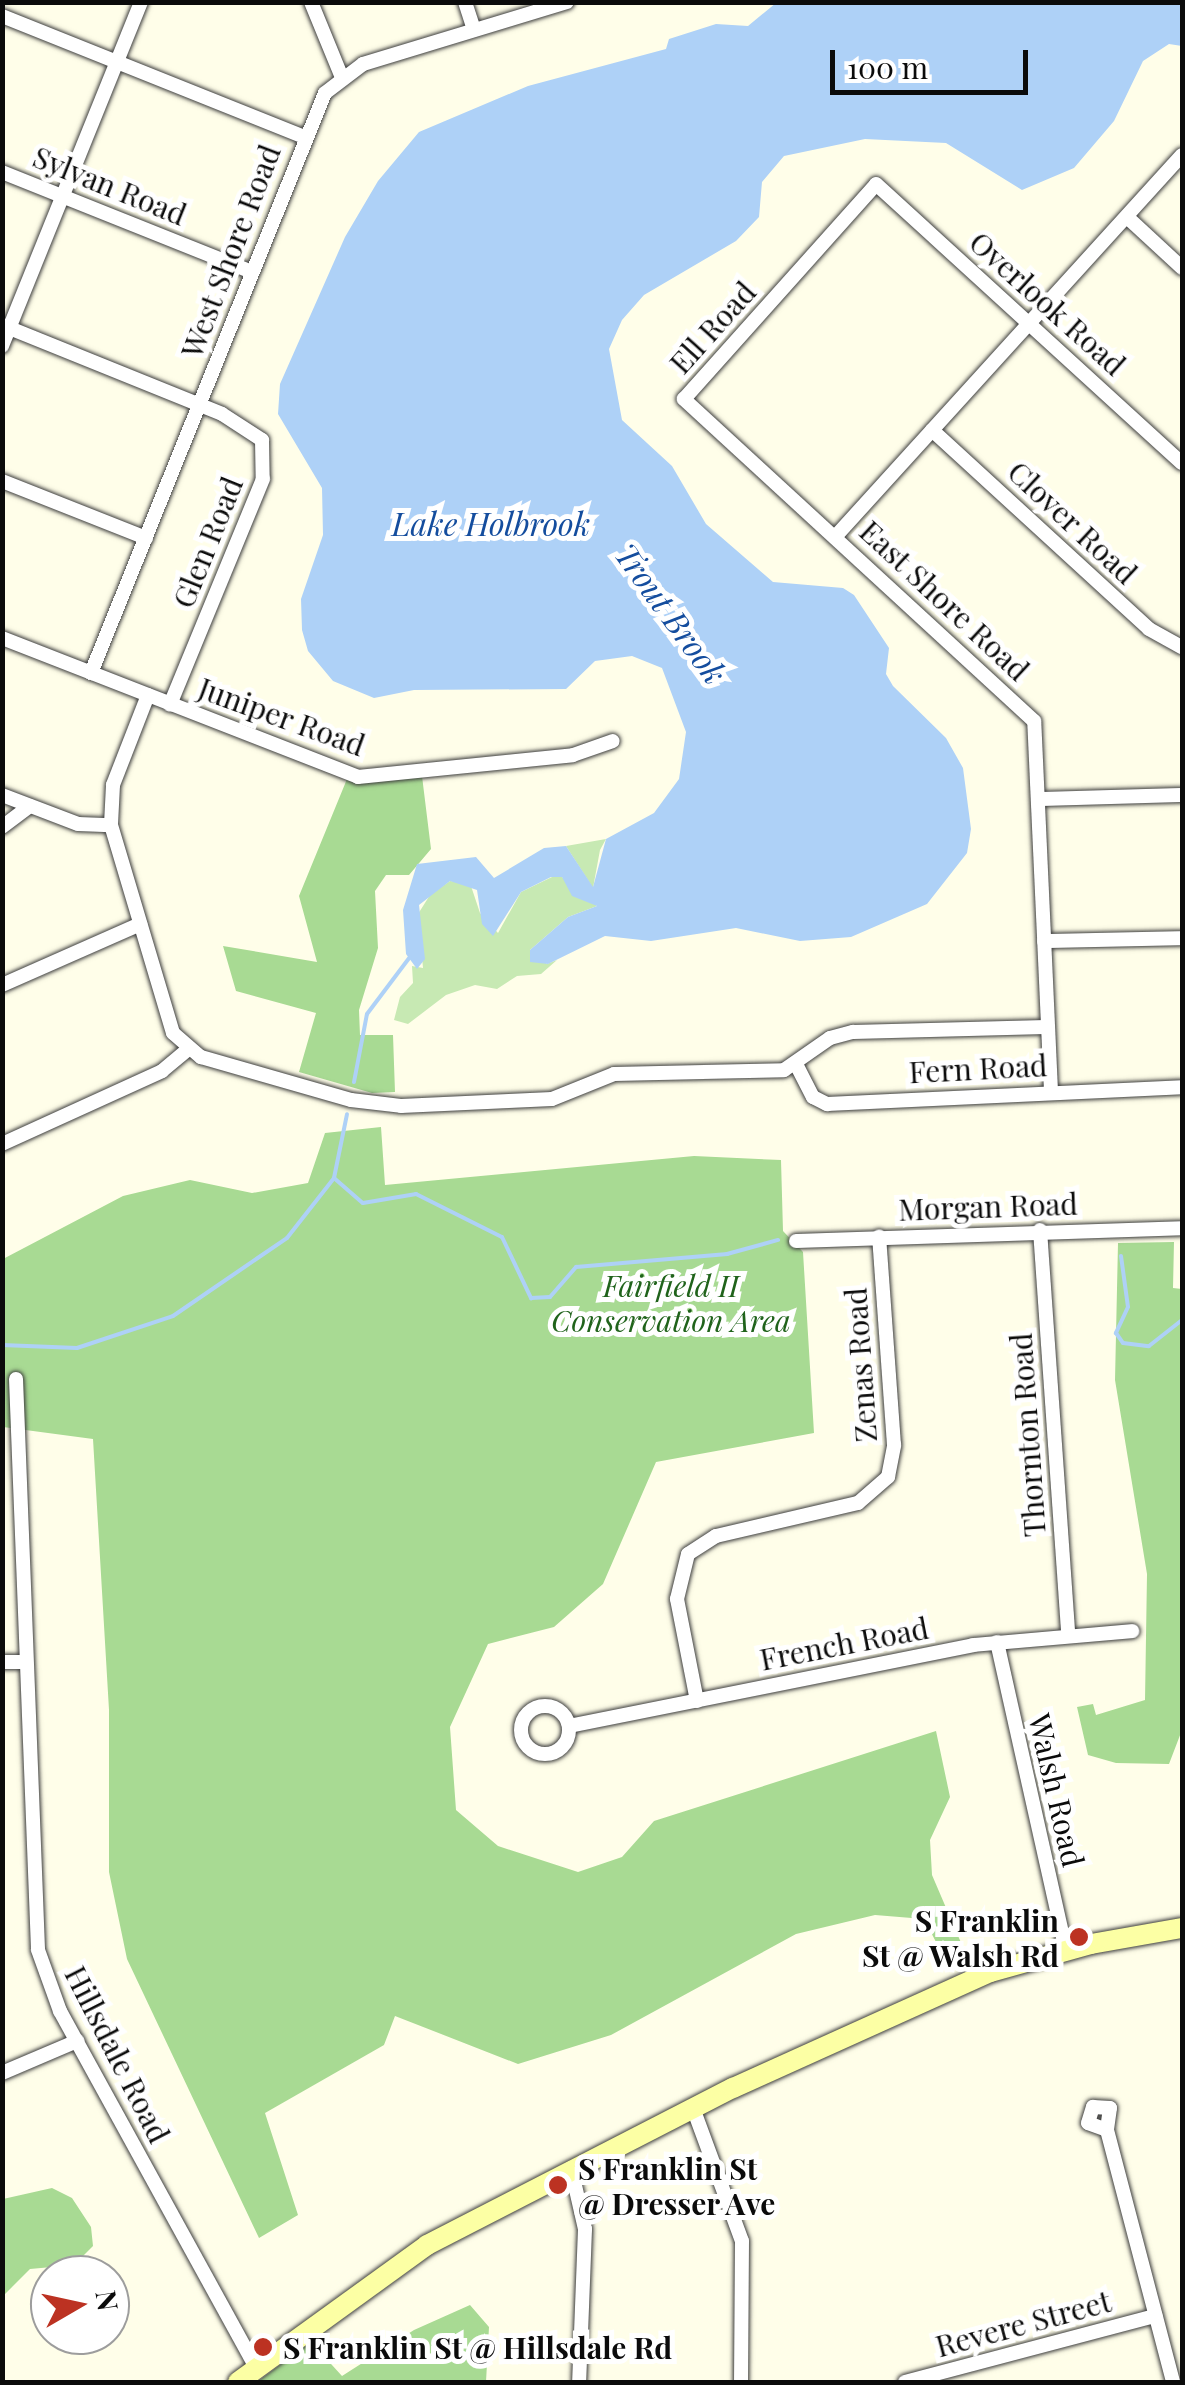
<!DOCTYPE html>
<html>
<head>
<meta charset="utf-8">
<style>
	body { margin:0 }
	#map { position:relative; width:1185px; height:2385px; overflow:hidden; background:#fffee9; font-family:"Playfair Display",serif }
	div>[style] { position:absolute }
	.green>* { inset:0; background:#c7e9b3 }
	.forest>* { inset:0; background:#a8da93 }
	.water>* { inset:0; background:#aed1f7 }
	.stream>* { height:4px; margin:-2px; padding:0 2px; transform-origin:2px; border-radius:2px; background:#aed1f7 }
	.roads { filter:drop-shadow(0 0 2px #3e3e3e) drop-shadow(0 0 2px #3e3e3e) }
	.street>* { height:14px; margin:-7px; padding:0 7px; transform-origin:7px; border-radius:7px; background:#fff }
	.street>.ring { margin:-7px; padding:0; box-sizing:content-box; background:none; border:14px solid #fff; border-radius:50% }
	.secondary>* { height:20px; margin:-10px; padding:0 10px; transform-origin:10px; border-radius:10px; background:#fcffa4 }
	.dots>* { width:28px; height:28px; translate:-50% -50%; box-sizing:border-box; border:5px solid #fff; border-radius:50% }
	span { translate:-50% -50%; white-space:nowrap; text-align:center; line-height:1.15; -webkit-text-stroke:10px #fff; paint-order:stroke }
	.street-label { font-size:30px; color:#0b0b0b }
	.park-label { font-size:30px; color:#20631b; font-style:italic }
	.poi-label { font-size:30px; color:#0b0b0b; font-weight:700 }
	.right { translate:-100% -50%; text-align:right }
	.left { translate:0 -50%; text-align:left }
	.water-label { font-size:32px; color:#144d9e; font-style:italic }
	.frame { position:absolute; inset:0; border:5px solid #0b0b0b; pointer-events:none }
	.north { position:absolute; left:30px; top:2255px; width:100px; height:100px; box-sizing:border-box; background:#fff; border:2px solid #9d9d9d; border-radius:50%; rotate:81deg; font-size:28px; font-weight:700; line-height:40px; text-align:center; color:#0b0b0b }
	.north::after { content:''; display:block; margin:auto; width:35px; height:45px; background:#bc3222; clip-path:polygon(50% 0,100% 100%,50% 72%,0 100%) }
	.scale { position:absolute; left:830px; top:50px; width:198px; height:45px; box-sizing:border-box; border:5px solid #0b0b0b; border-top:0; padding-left:12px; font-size:30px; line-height:35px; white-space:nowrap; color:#0b0b0b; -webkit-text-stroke:8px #fff; paint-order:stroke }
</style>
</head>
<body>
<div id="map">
	<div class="green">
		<div style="clip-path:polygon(606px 839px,600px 850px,593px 888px,566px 846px)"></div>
		<div style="clip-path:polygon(552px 877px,562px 877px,597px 906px,568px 917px,530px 950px,547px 964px,557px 960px,541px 974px,517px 976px,497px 989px,475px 985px,446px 995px,408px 1024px,394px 1020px,400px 997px,413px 983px,412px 966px,423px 968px,418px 914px,430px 895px,450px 881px,470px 883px,480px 913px,498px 933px,521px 892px)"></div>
	</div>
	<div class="forest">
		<div style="clip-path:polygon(422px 776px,431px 849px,409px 875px,386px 875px,375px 891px,378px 948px,359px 1010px,360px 1035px,393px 1035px,395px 1092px,372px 1093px,299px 1072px,316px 1013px,236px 991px,223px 946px,317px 962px,299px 896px,347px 779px)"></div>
		<div style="clip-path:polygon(381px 1127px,385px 1185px,694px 1156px,781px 1160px,783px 1231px,803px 1252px,814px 1433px,656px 1462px,603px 1584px,554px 1627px,488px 1644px,450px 1727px,456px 1810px,498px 1846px,578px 1872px,622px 1857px,654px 1821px,936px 1731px,950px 1797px,930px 1840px,932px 1875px,965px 1952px,948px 1965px,924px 1919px,875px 1915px,796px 1934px,611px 2035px,518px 2064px,395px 2016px,384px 2045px,265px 2113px,298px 2215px,259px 2238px,127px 1959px,109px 1872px,109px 1710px,93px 1439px,3px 1427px,3px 1259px,123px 1196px,190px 1180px,252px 1193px,308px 1183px,325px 1133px)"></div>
		<div style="clip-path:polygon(1174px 1242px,1173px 1288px,1182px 1289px,1182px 1730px,1169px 1764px,1116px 1763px,1088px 1755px,1077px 1707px,1093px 1704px,1096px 1715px,1145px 1700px,1147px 1574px,1115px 1380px,1118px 1243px)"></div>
		<div style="clip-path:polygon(52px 2188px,72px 2198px,91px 2227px,93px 2246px,74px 2265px,30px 2269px,3px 2296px,3px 2199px)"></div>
		<div style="clip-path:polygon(470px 2305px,489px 2327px,486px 2382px,257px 2382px,311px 2342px,342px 2376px,414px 2330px)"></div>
	</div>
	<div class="water">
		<div style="clip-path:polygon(776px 3px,1182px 3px,1182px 46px,1169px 44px,1143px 61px,1114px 121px,1074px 168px,1022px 190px,946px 143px,865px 139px,784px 156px,762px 182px,759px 217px,736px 241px,644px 295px,622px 320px,609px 349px,622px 420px,672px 466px,706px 524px,773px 582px,843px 588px,854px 595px,889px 648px,886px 674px,893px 686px,946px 738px,963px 768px,971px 829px,967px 853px,927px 904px,851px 937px,800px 941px,736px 928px,651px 941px,605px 936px,548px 964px,530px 962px,530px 950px,568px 917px,597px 906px,572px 896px,562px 877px,551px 877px,521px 892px,493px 936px,482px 924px,477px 890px,450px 881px,419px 905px,425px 959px,417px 969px,406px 954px,403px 910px,417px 864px,476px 857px,494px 878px,544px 848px,566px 846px,593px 887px,606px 839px,654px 813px,679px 779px,686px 732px,662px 668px,632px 656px,595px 661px,566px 689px,414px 690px,374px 698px,333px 681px,308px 651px,302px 630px,301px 599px,323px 535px,322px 488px,278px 414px,280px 384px,345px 237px,378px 181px,419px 132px,528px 86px,666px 49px,669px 39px,716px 24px,748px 26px)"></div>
	</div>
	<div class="stream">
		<div style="left:354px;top:1082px;width:69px;rotate:-79.2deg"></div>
		<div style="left:367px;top:1014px;width:71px;rotate:-53deg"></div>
		<div style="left:334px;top:1178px;width:38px;rotate:41deg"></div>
		<div style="left:363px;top:1203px;width:54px;rotate:-9.6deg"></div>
		<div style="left:416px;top:1194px;width:96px;rotate:26.6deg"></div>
		<div style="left:502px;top:1237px;width:68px;rotate:64.6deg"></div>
		<div style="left:531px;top:1298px;width:19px;rotate:-3deg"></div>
		<div style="left:550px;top:1297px;width:40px;rotate:-49deg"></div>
		<div style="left:576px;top:1267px;width:152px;rotate:-4.9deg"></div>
		<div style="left:727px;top:1254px;width:53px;rotate:-15.4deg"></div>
		<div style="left:1121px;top:1256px;width:51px;rotate:82.2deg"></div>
		<div style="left:1128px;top:1307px;width:29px;rotate:115deg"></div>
		<div style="left:1116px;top:1333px;width:12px;rotate:55deg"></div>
		<div style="left:1123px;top:1343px;width:26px;rotate:7deg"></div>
		<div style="left:1149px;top:1346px;width:42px;rotate:-38.2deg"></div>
		<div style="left:2px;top:1345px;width:75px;rotate:2.3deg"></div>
		<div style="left:77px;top:1348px;width:101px;rotate:-18.4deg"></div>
		<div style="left:173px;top:1316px;width:138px;rotate:-34.4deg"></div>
		<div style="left:287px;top:1238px;width:76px;rotate:-51.9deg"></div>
		<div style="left:334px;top:1178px;width:65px;rotate:-78.5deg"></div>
	</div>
	<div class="roads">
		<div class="street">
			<div style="left:311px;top:2px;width:79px;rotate:67.7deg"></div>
			<div style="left:465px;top:2px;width:29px;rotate:72deg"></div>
			<div style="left:2px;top:16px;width:325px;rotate:21.8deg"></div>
			<div style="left:2px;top:172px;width:269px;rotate:21.8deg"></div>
			<div style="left:1127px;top:217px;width:75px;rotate:42.8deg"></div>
			<div style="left:2px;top:325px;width:237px;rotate:22deg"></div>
			<div style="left:222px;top:414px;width:48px;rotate:33deg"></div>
			<div style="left:262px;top:440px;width:39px;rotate:89deg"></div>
			<div style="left:263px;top:479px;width:244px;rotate:112.4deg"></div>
			<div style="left:2px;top:346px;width:371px;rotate:-68deg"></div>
			<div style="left:932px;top:430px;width:294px;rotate:42.5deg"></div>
			<div style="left:1149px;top:629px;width:38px;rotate:29deg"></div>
			<div style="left:2px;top:481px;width:155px;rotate:21.6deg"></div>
			<div style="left:835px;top:537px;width:516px;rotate:-47.75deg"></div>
			<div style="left:2px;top:638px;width:382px;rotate:21.3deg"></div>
			<div style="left:358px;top:777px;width:216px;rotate:-5.8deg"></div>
			<div style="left:573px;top:755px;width:42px;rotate:-19.3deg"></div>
			<div style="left:91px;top:673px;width:625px;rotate:-68.03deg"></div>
			<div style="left:325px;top:93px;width:48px;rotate:-37.3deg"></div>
			<div style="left:363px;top:64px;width:213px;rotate:-16.9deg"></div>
			<div style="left:148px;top:695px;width:97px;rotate:111.3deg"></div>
			<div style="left:113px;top:785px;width:40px;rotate:92.9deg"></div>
			<div style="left:111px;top:825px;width:217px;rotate:73.4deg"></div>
			<div style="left:173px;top:1033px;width:37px;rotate:41deg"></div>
			<div style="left:201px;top:1057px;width:156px;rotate:16deg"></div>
			<div style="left:351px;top:1100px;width:50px;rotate:6.8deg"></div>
			<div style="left:401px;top:1106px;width:151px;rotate:-2.7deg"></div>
			<div style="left:552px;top:1099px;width:67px;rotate:-22deg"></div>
			<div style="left:614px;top:1074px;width:170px;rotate:-1.3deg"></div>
			<div style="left:784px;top:1070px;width:56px;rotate:-34.8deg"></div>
			<div style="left:830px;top:1038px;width:24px;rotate:-15deg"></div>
			<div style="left:853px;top:1032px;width:193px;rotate:-1.5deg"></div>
			<div style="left:2px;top:795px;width:81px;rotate:20.9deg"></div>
			<div style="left:78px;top:824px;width:33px;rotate:2deg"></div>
			<div style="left:1040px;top:799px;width:142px;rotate:-1.6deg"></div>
			<div style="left:2px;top:827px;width:35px;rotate:-37deg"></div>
			<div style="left:1044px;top:941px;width:138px;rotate:-1.2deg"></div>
			<div style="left:2px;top:985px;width:151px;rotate:-23.8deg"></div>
			<div style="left:797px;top:1066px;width:35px;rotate:63deg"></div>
			<div style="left:813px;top:1097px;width:16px;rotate:27deg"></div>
			<div style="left:827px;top:1104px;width:355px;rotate:-2.7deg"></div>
			<div style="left:1051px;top:1091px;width:370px;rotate:-92.6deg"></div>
			<div style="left:1034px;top:721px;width:476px;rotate:-137.4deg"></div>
			<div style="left:684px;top:399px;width:288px;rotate:-48.2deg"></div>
			<div style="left:876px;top:184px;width:414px;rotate:42.4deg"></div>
			<div style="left:2px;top:1144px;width:176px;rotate:-24.5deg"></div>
			<div style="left:162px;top:1071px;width:33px;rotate:-40deg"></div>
			<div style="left:1040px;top:1230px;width:406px;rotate:86deg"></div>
			<div style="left:796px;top:1241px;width:386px;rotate:-1.9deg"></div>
			<div style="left:16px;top:1379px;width:571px;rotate:87.79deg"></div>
			<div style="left:38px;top:1950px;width:65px;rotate:70.2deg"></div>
			<div style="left:60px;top:2011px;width:407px;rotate:61.2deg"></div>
			<div style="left:997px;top:1642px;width:316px;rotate:77.4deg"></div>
			<div style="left:2px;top:1662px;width:22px"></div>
			<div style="left:697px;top:1701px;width:104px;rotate:-101.1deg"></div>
			<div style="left:677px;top:1599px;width:46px;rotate:-76.3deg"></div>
			<div style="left:688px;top:1554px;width:33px;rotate:-33deg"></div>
			<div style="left:716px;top:1536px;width:146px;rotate:-13.1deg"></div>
			<div style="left:858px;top:1503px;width:40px;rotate:-41deg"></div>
			<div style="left:888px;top:1477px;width:33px;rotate:-79deg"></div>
			<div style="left:894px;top:1445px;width:209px;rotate:-94.1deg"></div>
			<div class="ring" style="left:521px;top:1706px;width:34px;height:34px"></div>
			<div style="left:569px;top:1726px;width:412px;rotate:-11.3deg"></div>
			<div style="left:973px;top:1645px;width:160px;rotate:-5deg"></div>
			<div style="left:2px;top:2073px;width:82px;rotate:-23.1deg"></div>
			<div style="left:693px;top:2108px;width:142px;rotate:69.8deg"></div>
			<div style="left:742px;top:2241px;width:141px;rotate:90.4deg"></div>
			<div style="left:1107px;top:2130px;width:20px;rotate:-160deg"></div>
			<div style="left:1088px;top:2123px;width:17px;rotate:-73deg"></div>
			<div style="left:1093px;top:2107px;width:17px;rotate:3deg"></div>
			<div style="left:1110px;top:2108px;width:22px;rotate:98deg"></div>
			<div style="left:1107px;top:2130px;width:260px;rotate:75.3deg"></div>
			<div style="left:571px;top:2168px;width:63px;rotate:77.1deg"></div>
			<div style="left:585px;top:2229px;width:153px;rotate:92.2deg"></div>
			<div style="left:905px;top:2382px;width:259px;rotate:-14.8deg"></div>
		</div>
		<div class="secondary">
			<div style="left:238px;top:2382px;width:233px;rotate:-35.9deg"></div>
			<div style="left:427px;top:2245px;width:344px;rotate:-27.2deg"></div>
			<div style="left:733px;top:2088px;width:282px;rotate:-24.3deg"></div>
			<div style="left:990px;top:1972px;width:105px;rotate:-15.5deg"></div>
			<div style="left:1091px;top:1944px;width:92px;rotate:-10deg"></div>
		</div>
	</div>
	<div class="dots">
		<div style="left:1079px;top:1937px;background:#bc3222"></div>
		<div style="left:558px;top:2185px;background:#bc3222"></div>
		<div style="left:263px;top:2347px;background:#bc3222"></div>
	</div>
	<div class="street-label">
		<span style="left:110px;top:185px;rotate:22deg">Sylvan Road</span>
		<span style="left:230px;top:251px;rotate:-69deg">West Shore Road</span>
		<span style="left:1048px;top:303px;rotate:42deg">Overlook Road</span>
		<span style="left:712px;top:327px;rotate:-48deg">Ell Road</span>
		<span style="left:1073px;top:522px;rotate:43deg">Clover Road</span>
		<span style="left:207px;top:542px;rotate:-68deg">Glen Road</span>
		<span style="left:945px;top:600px;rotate:43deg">East Shore Road</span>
		<span style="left:282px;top:716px;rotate:20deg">Juniper Road</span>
		<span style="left:978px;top:1068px;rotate:-3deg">Fern Road</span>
		<span style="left:988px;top:1206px;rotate:-2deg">Morgan Road</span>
		<span style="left:860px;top:1365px;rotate:-94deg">Zenas Road</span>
		<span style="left:1027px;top:1435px;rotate:-94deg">Thornton Road</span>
		<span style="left:844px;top:1643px;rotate:-11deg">French Road</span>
		<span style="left:1057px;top:1790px;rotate:77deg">Walsh Road</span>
		<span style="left:118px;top:2054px;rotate:63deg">Hillsdale Road</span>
		<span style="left:1023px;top:2323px;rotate:-15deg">Revere Street</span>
	</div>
	<div class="park-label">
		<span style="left:671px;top:1302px">Fairfield II<br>Conservation Area</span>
	</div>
	<div class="poi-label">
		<span class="right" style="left:1059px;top:1937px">S Franklin<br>St @ Walsh Rd</span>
		<span class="left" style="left:578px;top:2185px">S Franklin St<br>@ Dresser Ave</span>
		<span class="left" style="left:283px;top:2347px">S Franklin St @ Hillsdale Rd</span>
	</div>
	<div class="water-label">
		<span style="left:491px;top:523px">Lake Holbrook</span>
		<span style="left:671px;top:613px;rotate:54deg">Trout Brook</span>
	</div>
	<div class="frame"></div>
	<div class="north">N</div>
	<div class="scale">100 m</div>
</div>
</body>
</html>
